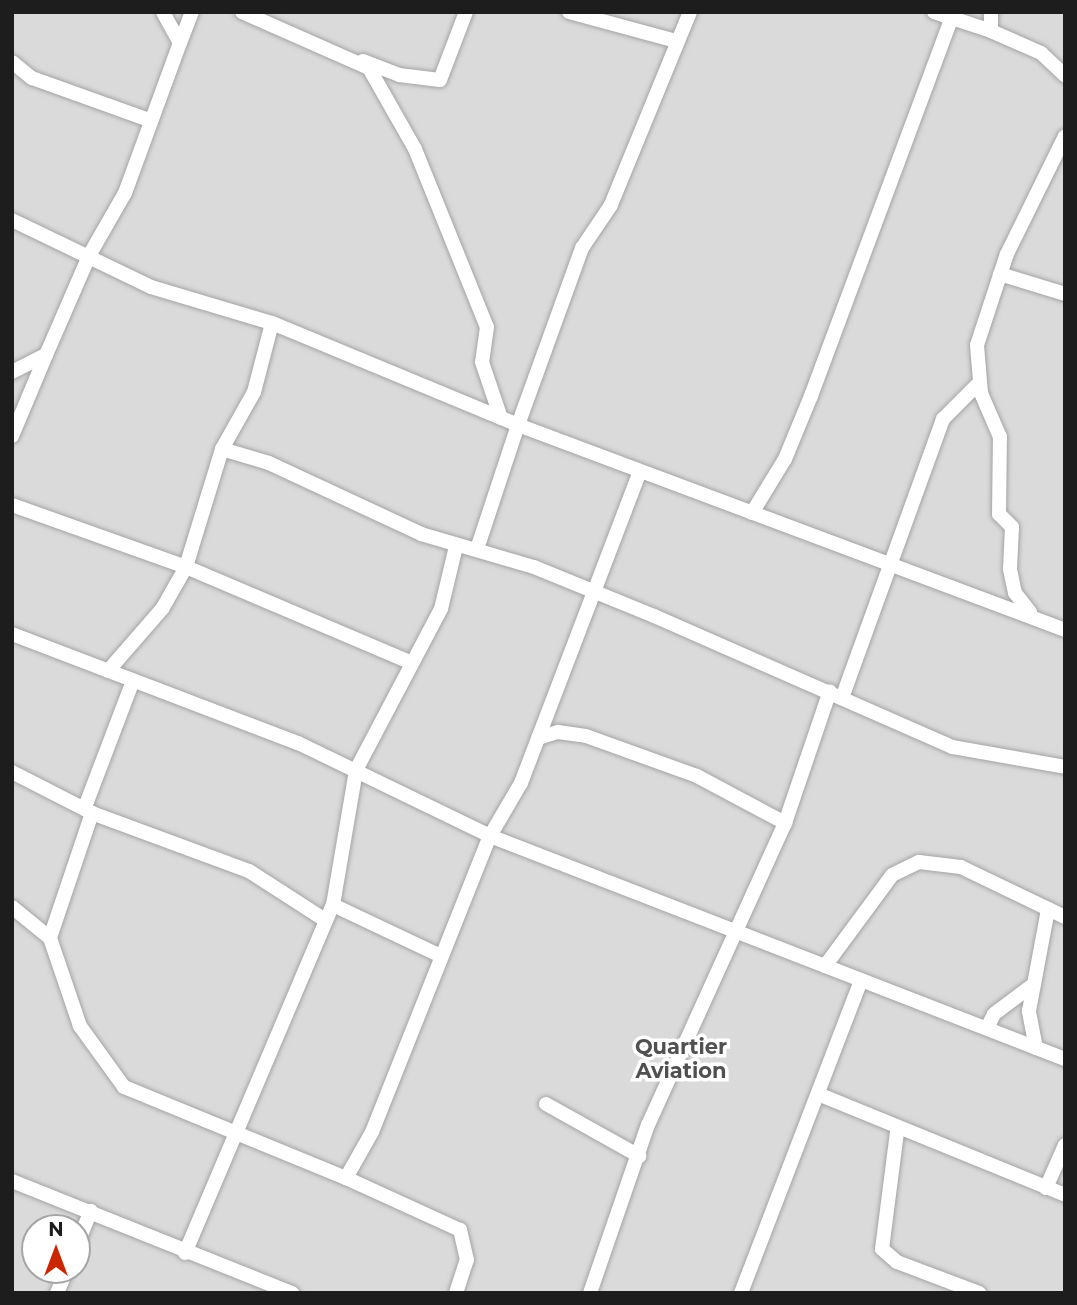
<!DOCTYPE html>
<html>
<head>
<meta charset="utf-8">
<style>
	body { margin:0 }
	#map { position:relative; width:1077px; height:1305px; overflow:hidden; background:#eeede3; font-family:Montserrat,sans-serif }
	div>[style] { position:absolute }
	.residential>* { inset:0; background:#dbdada }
	.roads { filter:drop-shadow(0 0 2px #a4a4a4) drop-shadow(0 0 2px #a4a4a4) }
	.street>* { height:14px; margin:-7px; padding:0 7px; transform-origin:7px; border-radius:7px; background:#fff }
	span { translate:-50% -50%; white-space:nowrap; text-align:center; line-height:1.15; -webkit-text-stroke:7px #fff; paint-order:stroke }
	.neighbourhood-label { font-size:21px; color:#505050; font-weight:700 }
	.frame { position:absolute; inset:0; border:14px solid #1d1d1d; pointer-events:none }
	.north { position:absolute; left:21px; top:1214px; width:70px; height:70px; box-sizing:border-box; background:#fff; border:2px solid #a5a5a5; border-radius:50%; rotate:0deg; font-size:19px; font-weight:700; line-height:28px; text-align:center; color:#1d1d1d }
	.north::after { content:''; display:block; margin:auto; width:24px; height:32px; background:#ca2600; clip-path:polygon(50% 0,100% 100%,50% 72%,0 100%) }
</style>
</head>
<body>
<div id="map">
	<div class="residential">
		<div style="clip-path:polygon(evenodd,12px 12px,1065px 12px,1065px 1293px,12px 1293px,12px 12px,35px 1228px,77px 1228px,77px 1270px,35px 1270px,35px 1228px)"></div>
	</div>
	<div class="roads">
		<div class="street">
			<div style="left:242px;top:12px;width:139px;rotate:23.8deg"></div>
			<div style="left:369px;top:68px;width:93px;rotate:60.4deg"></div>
			<div style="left:415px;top:149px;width:192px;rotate:68deg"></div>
			<div style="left:487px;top:327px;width:35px;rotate:98deg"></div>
			<div style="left:482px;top:362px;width:59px;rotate:71.3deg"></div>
			<div style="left:569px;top:12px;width:111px;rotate:15.2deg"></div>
			<div style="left:690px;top:12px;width:209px;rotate:112.3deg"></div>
			<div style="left:611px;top:205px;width:52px;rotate:124deg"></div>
			<div style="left:582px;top:248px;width:188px;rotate:109.9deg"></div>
			<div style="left:518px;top:425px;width:584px;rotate:20.54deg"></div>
			<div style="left:934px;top:12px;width:60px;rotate:18.4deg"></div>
			<div style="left:991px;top:12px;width:19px;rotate:90deg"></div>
			<div style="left:991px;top:31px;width:55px;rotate:23.7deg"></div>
			<div style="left:1041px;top:53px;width:33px;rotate:43deg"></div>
			<div style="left:180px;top:43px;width:33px;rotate:-69deg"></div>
			<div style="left:363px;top:61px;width:39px;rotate:21deg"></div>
			<div style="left:399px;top:75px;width:41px;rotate:7deg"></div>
			<div style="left:440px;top:80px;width:73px;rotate:-69.1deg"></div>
			<div style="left:12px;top:62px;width:26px;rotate:39deg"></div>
			<div style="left:32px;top:78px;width:124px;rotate:19.7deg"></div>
			<div style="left:12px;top:220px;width:154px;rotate:25.7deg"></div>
			<div style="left:151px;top:287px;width:126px;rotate:16.6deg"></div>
			<div style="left:272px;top:323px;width:71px;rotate:104.6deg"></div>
			<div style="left:254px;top:392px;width:65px;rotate:119.3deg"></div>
			<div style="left:222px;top:449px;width:123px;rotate:107deg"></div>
			<div style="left:186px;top:567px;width:48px;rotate:119.7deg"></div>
			<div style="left:162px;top:609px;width:82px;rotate:131.1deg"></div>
			<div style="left:1000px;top:274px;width:68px;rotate:17.1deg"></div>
			<div style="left:272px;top:323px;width:266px;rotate:22.5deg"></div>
			<div style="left:518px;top:425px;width:131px;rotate:108.3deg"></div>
			<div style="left:12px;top:372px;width:38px;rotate:-27deg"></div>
			<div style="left:46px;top:355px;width:110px;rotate:-66.5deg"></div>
			<div style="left:90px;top:254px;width:70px;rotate:-60.2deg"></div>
			<div style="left:125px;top:193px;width:160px;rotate:-69.9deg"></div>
			<div style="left:180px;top:43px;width:35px;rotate:-119deg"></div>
			<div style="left:12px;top:436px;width:88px;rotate:-67.2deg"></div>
			<div style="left:222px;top:449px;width:49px;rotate:16.6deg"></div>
			<div style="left:269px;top:463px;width:168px;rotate:25deg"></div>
			<div style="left:421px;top:534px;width:118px;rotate:16.3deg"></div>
			<div style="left:534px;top:567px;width:130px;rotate:22.2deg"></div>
			<div style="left:654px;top:616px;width:326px;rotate:23.7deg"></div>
			<div style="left:953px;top:747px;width:114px;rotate:10.1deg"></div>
			<div style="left:12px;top:505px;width:185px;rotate:19.6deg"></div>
			<div style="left:186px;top:567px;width:243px;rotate:23deg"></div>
			<div style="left:752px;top:513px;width:63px;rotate:-58.6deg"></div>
			<div style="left:785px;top:459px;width:68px;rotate:-67.6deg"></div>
			<div style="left:811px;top:396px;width:402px;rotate:-69.6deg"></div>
			<div style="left:1030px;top:612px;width:24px;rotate:-128deg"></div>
			<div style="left:1015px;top:593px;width:25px;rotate:-102deg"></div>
			<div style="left:1010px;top:569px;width:42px;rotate:-87.3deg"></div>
			<div style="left:1012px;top:527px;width:18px;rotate:-135deg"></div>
			<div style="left:999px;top:514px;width:77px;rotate:-89.3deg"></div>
			<div style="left:1000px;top:437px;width:48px;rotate:-113.4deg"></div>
			<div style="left:981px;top:393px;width:48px;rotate:-94.8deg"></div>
			<div style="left:977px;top:345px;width:96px;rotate:-71.8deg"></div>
			<div style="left:1007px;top:254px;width:131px;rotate:-63.8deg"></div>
			<div style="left:12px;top:634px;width:306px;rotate:20.9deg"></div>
			<div style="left:298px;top:743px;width:213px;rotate:25.8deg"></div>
			<div style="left:490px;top:836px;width:617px;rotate:21.2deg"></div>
			<div style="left:842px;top:698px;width:297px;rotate:-70.1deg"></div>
			<div style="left:943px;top:419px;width:49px;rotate:-45deg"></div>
			<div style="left:538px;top:738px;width:21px;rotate:-17deg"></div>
			<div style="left:558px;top:732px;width:28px;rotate:8deg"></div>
			<div style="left:586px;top:736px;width:118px;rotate:19.8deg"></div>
			<div style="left:697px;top:776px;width:100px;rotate:28.1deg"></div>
			<div style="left:12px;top:772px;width:90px;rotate:27.1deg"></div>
			<div style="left:92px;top:813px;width:132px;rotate:108.6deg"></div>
			<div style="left:85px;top:807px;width:133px;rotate:-69.2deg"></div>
			<div style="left:92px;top:813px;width:167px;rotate:20.3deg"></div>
			<div style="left:249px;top:871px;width:90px;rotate:32.8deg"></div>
			<div style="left:333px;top:905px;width:117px;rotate:25.3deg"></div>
			<div style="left:12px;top:907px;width:49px;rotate:39.2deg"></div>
			<div style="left:50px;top:938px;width:93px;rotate:71.2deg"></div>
			<div style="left:80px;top:1026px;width:75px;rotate:54.2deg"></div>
			<div style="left:124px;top:1087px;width:240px;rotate:22.3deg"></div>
			<div style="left:825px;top:966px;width:113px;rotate:-53.6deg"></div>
			<div style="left:892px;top:875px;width:30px;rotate:-26deg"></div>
			<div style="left:919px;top:862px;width:42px;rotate:6.8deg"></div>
			<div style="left:961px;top:867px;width:115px;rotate:25.7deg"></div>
			<div style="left:988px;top:1026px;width:13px;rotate:-63deg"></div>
			<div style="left:994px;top:1014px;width:50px;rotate:-36.9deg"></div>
			<div style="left:1036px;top:1048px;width:38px;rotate:-101deg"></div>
			<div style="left:1029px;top:1011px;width:104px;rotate:-79.4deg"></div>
			<div style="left:818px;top:1094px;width:267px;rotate:22.2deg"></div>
			<div style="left:546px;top:1104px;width:107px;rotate:29.2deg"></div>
			<div style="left:897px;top:1132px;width:118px;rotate:97.3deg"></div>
			<div style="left:882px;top:1249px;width:20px;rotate:41deg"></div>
			<div style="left:897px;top:1262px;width:88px;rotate:20.7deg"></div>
			<div style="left:12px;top:1181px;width:302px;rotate:21.8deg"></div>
			<div style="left:1046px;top:1188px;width:47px;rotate:-66.2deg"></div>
			<div style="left:77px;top:1245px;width:37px;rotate:-68deg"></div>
			<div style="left:185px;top:1253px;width:378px;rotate:-67deg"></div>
			<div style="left:333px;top:905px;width:137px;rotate:-80.3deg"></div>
			<div style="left:356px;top:770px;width:182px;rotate:-62.2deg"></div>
			<div style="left:441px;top:609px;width:65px;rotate:-76.6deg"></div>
			<div style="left:57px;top:1293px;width:25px;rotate:-67deg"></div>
			<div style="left:456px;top:1293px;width:35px;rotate:-72deg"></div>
			<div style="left:467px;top:1260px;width:31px;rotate:-103deg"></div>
			<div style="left:460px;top:1230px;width:125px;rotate:-155.5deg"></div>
			<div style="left:346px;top:1178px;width:53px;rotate:-60.5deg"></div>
			<div style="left:372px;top:1132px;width:319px;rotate:-68.3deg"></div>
			<div style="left:490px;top:836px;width:61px;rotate:-59.7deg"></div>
			<div style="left:521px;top:783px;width:333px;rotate:-69.1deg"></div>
			<div style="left:590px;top:1293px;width:178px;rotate:-71deg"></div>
			<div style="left:648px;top:1125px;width:332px;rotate:-65.6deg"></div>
			<div style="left:785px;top:823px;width:139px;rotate:-71.2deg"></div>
			<div style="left:741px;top:1293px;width:335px;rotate:-69deg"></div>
		</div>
	</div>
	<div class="neighbourhood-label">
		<span style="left:681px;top:1059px">Quartier<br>Aviation</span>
	</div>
	<div class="frame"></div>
	<div class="north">N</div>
</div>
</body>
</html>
